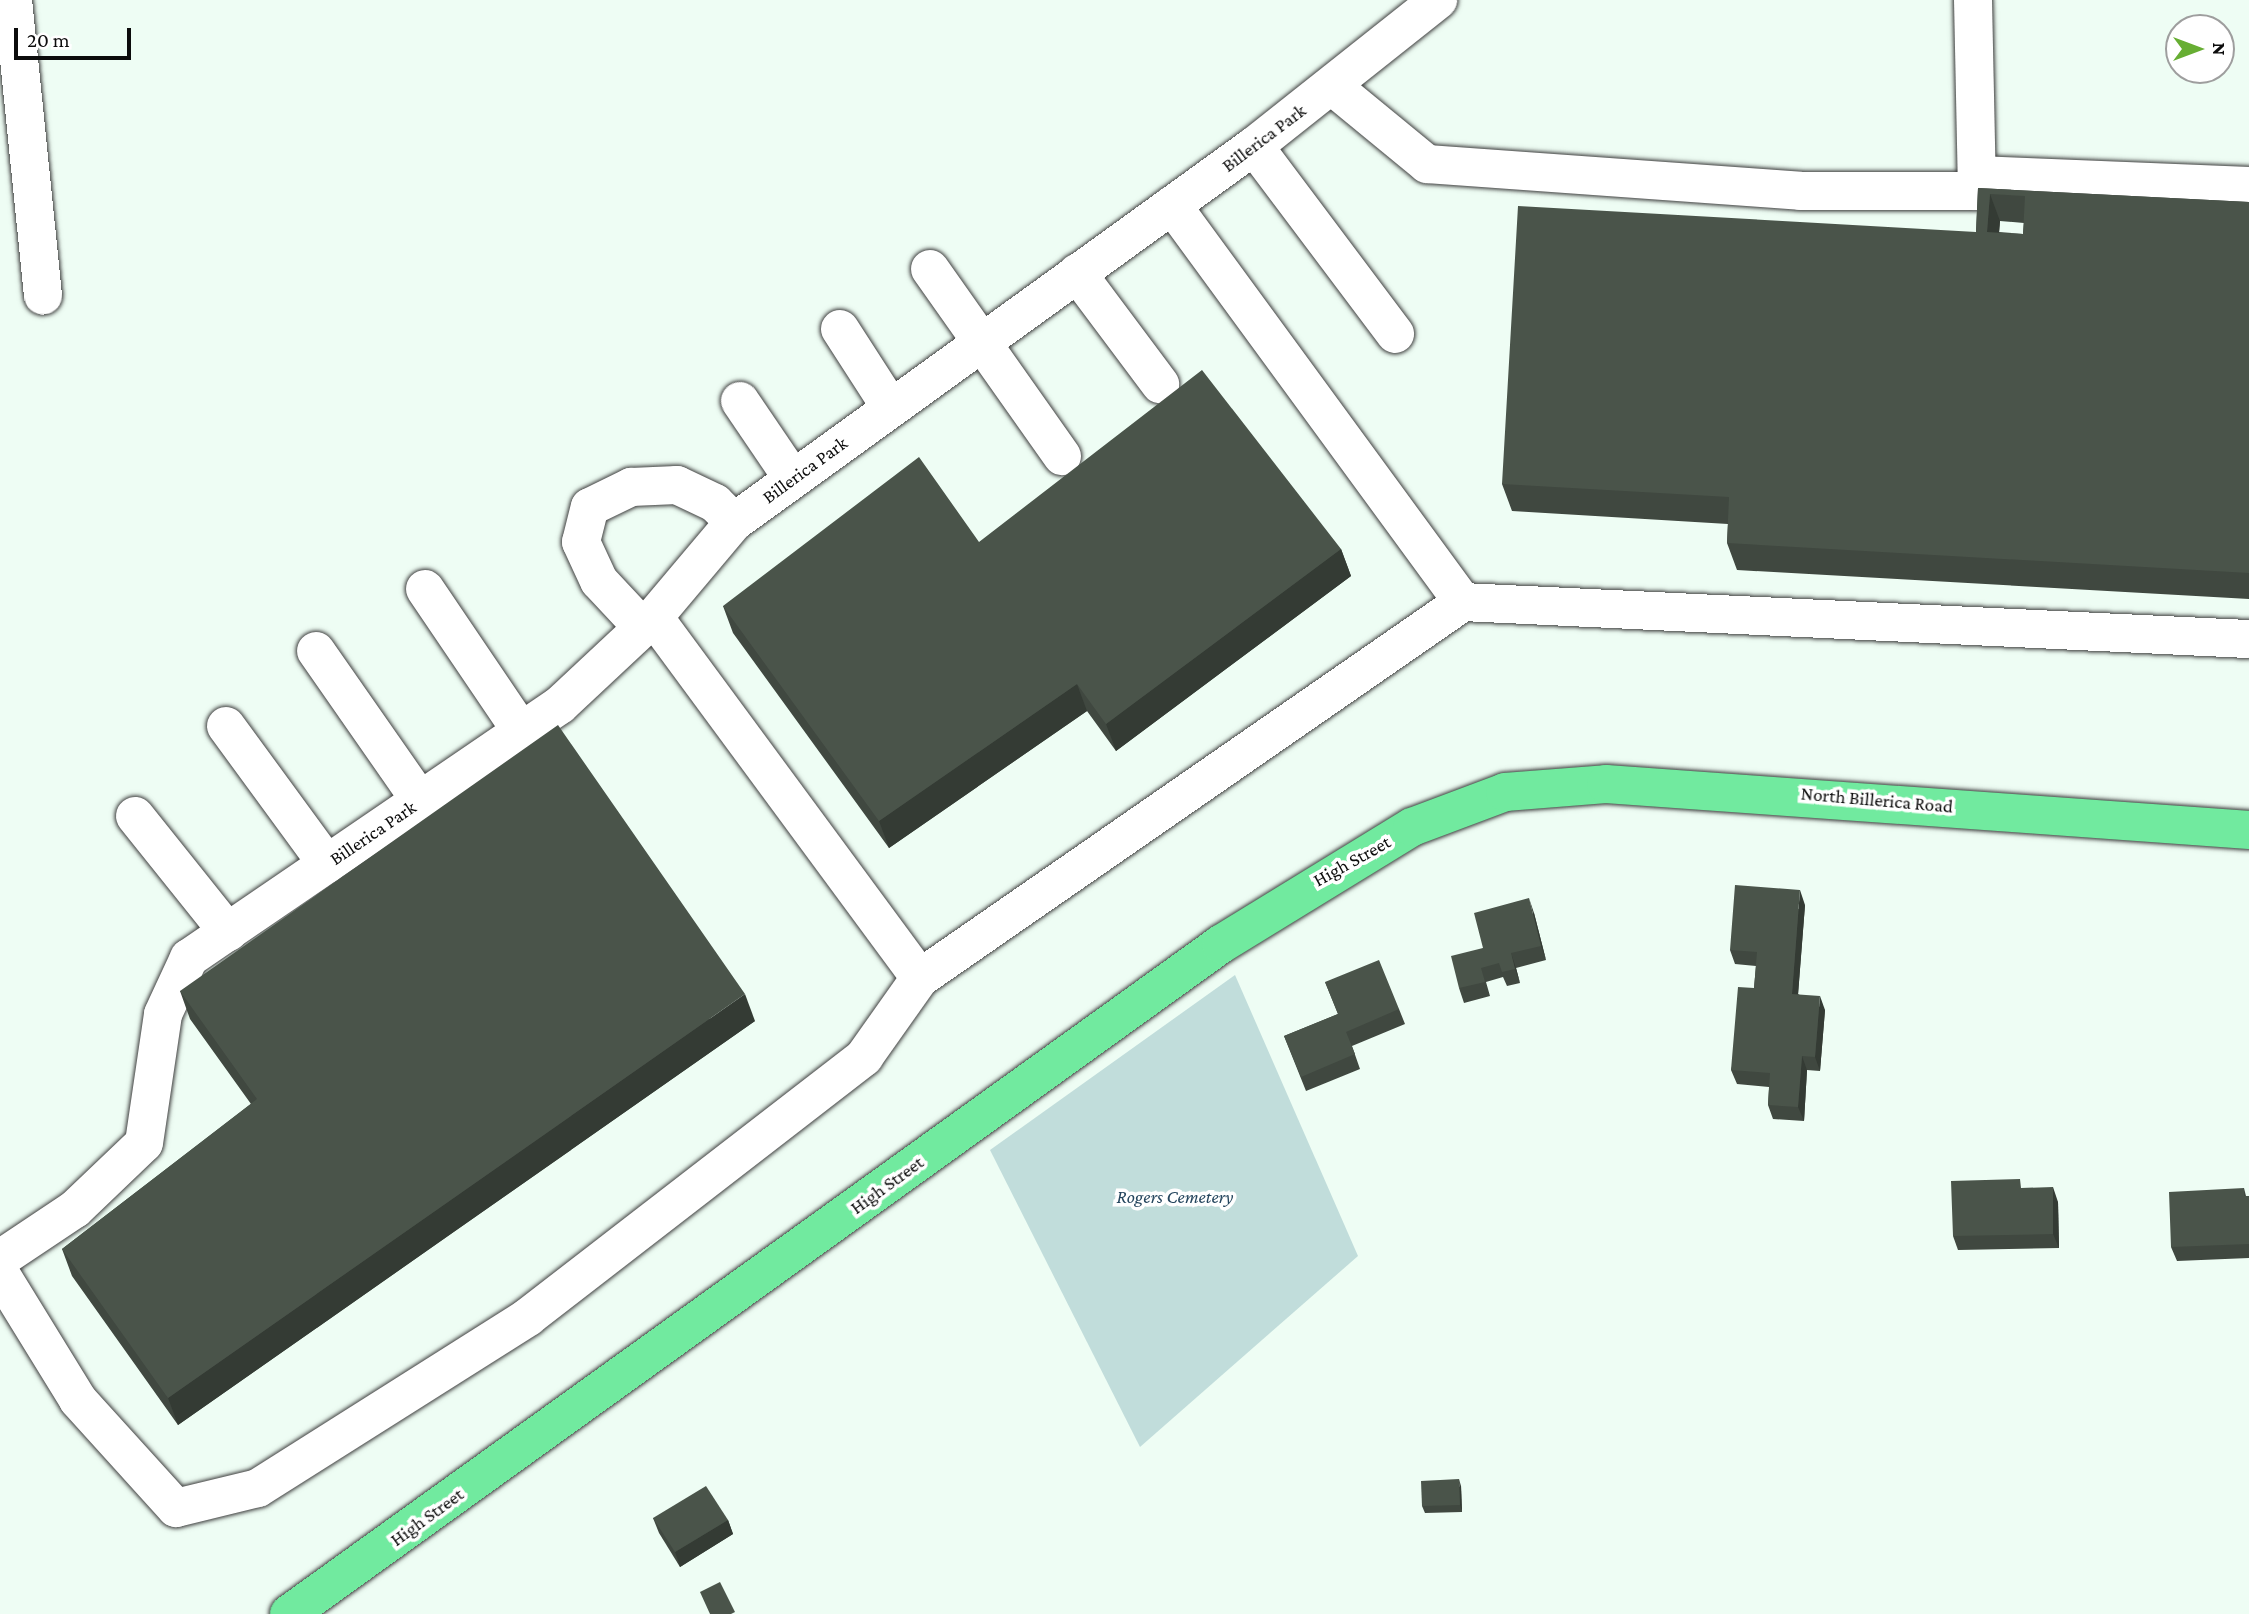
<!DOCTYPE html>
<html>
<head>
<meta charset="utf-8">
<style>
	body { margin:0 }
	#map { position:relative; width:2249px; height:1614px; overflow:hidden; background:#eefdf4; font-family:"Crimson Pro",serif }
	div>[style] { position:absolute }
	.cemetery>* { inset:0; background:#c1dddb }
	.roads { filter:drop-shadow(0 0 2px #3f3f3f) drop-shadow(0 0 2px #3f3f3f) }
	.minor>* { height:38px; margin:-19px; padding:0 19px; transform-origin:19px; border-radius:19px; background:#fff }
	.major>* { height:38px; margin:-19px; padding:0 19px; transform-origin:19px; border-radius:19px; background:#71ea9f }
	.wall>* { inset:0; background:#404840 }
	.shaded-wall>* { inset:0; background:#343b34 }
	.building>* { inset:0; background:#4a544a }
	span { translate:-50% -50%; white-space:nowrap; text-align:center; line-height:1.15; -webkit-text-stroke:7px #fff; paint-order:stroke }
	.street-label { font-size:19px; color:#0c0c0c }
	.park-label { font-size:19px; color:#24455d; font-style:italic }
	.north { position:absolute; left:2165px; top:14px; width:70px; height:70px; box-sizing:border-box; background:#fff; border:2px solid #9e9e9e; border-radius:50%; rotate:90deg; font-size:19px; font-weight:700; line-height:28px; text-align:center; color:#0c0c0c }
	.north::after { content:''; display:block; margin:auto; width:24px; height:32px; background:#67ae33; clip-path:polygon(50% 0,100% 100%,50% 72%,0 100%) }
	.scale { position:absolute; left:14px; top:28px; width:117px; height:32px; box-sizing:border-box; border:4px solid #0c0c0c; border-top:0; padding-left:9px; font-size:21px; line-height:24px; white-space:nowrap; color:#0c0c0c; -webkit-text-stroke:5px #fff; paint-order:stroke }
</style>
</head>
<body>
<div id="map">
	<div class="cemetery">
		<div style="clip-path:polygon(1235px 975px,1358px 1256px,1140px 1447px,990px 1150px)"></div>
	</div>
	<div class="roads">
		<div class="minor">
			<div style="left:13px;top:0;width:297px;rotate:84.2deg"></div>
			<div style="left:1332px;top:86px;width:123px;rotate:39.4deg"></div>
			<div style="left:1427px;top:164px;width:374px;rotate:4.1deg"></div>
			<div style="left:1800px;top:191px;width:177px"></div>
			<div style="left:1977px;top:191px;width:191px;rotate:-91.2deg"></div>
			<div style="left:1254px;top:146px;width:235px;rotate:53.1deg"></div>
			<div style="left:1977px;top:175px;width:272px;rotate:2.3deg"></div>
			<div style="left:1172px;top:205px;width:492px;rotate:53.8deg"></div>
			<div style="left:930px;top:269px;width:229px;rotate:54.8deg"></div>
			<div style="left:1077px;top:273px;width:139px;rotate:53.2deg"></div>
			<div style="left:840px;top:329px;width:94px;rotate:57.2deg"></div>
			<div style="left:740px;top:401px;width:94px;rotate:55.8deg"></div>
			<div style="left:425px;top:589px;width:171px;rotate:55.9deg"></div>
			<div style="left:643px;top:628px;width:64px;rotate:-133.1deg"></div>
			<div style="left:599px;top:581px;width:43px;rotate:-114.8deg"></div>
			<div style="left:581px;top:542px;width:36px;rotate:-76deg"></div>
			<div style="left:590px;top:507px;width:46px;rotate:-26deg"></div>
			<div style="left:631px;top:487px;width:46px;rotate:-2.5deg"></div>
			<div style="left:677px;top:485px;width:42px;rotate:25.3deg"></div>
			<div style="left:715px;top:503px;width:27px;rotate:45deg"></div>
			<div style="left:316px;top:651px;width:182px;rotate:55.1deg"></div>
			<div style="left:226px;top:726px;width:171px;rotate:53.8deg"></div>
			<div style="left:135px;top:816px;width:149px;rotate:51.3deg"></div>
			<div style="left:920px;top:978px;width:660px;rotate:-34.7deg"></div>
			<div style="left:1463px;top:602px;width:787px;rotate:2.7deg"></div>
			<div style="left:0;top:1259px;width:90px;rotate:-33.7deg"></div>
			<div style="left:75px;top:1209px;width:95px;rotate:-43.7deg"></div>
			<div style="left:144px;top:1143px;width:130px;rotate:-81.6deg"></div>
			<div style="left:163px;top:1014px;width:62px;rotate:-65.1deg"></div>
			<div style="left:189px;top:958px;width:449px;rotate:-34.3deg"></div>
			<div style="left:560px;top:705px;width:129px;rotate:-43.1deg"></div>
			<div style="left:654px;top:617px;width:124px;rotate:-49.9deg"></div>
			<div style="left:734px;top:522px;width:642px;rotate:-35.87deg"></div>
			<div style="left:1254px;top:146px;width:235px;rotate:-38.4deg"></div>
			<div style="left:0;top:1273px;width:149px;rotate:58.4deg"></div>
			<div style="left:78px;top:1400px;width:146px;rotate:47.8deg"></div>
			<div style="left:176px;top:1508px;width:84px;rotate:-13.7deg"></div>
			<div style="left:258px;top:1488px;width:320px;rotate:-32.3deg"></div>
			<div style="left:528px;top:1317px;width:425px;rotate:-37.7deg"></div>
			<div style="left:864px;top:1057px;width:97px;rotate:-54.7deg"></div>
			<div style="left:920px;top:978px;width:448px;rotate:-126.4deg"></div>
		</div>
		<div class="major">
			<div style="left:289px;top:1614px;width:1148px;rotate:-35.71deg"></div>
			<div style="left:1221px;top:944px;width:224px;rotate:-31.5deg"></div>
			<div style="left:1412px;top:827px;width:99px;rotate:-20.6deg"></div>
			<div style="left:1505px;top:792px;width:101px;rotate:-4.5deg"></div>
			<div style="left:1606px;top:784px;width:645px;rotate:4.09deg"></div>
		</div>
	</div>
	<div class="wall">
		<div style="clip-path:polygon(evenodd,1978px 188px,2249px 202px,2249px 599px,1737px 570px,1727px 543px,1728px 524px,1512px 511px,1502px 484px,1976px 232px,1978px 188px,2000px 221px,2024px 223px,2023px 234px,1999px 232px,2000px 221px)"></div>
		<div style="clip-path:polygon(1341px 549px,1351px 576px,1116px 751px,1087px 711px,889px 848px,733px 633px,723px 606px)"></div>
		<div style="clip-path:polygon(1805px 905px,1798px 994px,1825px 1010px,1820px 1071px,1807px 1070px,1804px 1121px,1773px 1119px,1768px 1105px,1769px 1087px,1737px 1084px,1731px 1070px,1754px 988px,1756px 966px,1735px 964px,1730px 950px)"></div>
		<div style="clip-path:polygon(1534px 913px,1546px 960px,1516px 968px,1520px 983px,1507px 986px,1503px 977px,1486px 982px,1490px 996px,1464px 1003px,1459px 988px,1483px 948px)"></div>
		<div style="clip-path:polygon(1325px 982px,1399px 1009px,1405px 1024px,1352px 1046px,1360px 1069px,1306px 1091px,1284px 1036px,1338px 1014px)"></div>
		<div style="clip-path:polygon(180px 991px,755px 1021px,178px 1425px,72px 1276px,62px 1249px,251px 1104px,190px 1019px)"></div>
		<div style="clip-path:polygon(2024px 1188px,2058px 1202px,2059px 1248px,1958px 1250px,1953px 1236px)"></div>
		<div style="clip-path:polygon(2244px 1188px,2246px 1196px,2249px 1196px,2249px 1258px,2177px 1261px,2171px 1247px)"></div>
		<div style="clip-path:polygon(1461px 1486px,1462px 1512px,1425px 1513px,1422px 1506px)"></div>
		<div style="clip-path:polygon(653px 1518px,728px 1520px,733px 1534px,680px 1567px,659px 1533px)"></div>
	</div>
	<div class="shaded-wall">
		<div style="clip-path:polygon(1990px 194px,2000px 221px,1997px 259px,1987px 232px)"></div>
		<div style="clip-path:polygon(1341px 549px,1351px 576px,1116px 751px,1106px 724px)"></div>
		<div style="clip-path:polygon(1077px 684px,1087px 711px,889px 848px,879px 821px)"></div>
		<div style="clip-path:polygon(1800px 890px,1805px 905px,1797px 1008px,1792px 994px)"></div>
		<div style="clip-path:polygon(1529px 898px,1534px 913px,1546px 960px,1541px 946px)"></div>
		<div style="clip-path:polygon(1511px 953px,1516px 968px,1520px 983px,1515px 969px)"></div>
		<div style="clip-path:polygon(745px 994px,755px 1021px,178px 1425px,168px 1398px)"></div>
		<div style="clip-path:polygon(1820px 996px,1825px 1010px,1820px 1071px,1815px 1057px)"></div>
		<div style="clip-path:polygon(1802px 1056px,1807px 1070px,1804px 1121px,1798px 1107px)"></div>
		<div style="clip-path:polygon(2053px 1187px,2058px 1202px,2059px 1248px,2053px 1234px)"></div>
		<div style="clip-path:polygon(1459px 1479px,1461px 1486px,1462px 1512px,1460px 1505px)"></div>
		<div style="clip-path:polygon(728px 1520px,733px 1534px,680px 1567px,675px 1552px)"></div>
	</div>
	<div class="building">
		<div style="clip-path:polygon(evenodd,1978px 188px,2249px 202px,2249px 573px,1727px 543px,1729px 497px,1502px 484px,1518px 206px,1976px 232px,1978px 188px,1990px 194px,2025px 196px,2023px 234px,1987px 232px,1990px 194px)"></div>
		<div style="clip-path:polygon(1202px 370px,1341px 549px,1106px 724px,1077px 684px,879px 821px,723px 606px,919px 457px,979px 542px)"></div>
		<div style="clip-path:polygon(558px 725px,745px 994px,168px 1398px,62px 1249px,257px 1099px,180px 991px)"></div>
		<div style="clip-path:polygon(1735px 885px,1800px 890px,1792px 994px,1820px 996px,1815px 1057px,1802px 1056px,1798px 1107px,1768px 1105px,1770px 1073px,1731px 1070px,1738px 987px,1754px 988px,1757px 952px,1730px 950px)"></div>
		<div style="clip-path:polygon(1529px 898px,1541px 946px,1511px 953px,1515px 969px,1502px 972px,1499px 963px,1481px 968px,1485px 982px,1459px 988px,1451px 956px,1483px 948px,1474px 913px)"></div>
		<div style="clip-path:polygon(1379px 960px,1399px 1009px,1346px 1032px,1355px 1054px,1301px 1077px,1284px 1036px,1338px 1014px,1325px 982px)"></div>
		<div style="clip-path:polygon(2020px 1179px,2021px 1188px,2053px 1187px,2053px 1234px,1953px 1236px,1951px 1181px)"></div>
		<div style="clip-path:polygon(2244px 1188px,2244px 1196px,2249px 1196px,2249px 1244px,2171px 1247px,2169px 1192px)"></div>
		<div style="clip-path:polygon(1459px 1479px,1460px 1505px,1422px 1506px,1421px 1481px)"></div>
		<div style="clip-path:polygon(706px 1486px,728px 1520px,675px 1552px,653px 1518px)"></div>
		<div style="clip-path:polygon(720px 1582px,735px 1612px,731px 1614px,710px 1614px,700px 1592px)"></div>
	</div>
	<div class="street-label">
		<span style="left:1264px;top:138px;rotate:-37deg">Billerica Park</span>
		<span style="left:805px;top:470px;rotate:-36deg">Billerica Park</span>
		<span style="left:1877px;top:800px;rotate:5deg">North Billerica Road</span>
		<span style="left:373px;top:833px;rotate:-34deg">Billerica Park</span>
		<span style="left:1352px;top:861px;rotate:-29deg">High Street</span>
		<span style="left:887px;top:1185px;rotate:-36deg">High Street</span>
		<span style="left:427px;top:1517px;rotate:-36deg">High Street</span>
	</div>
	<div class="park-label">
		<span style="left:1175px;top:1197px">Rogers Cemetery</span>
	</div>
	<div class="north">N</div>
	<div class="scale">20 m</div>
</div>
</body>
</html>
